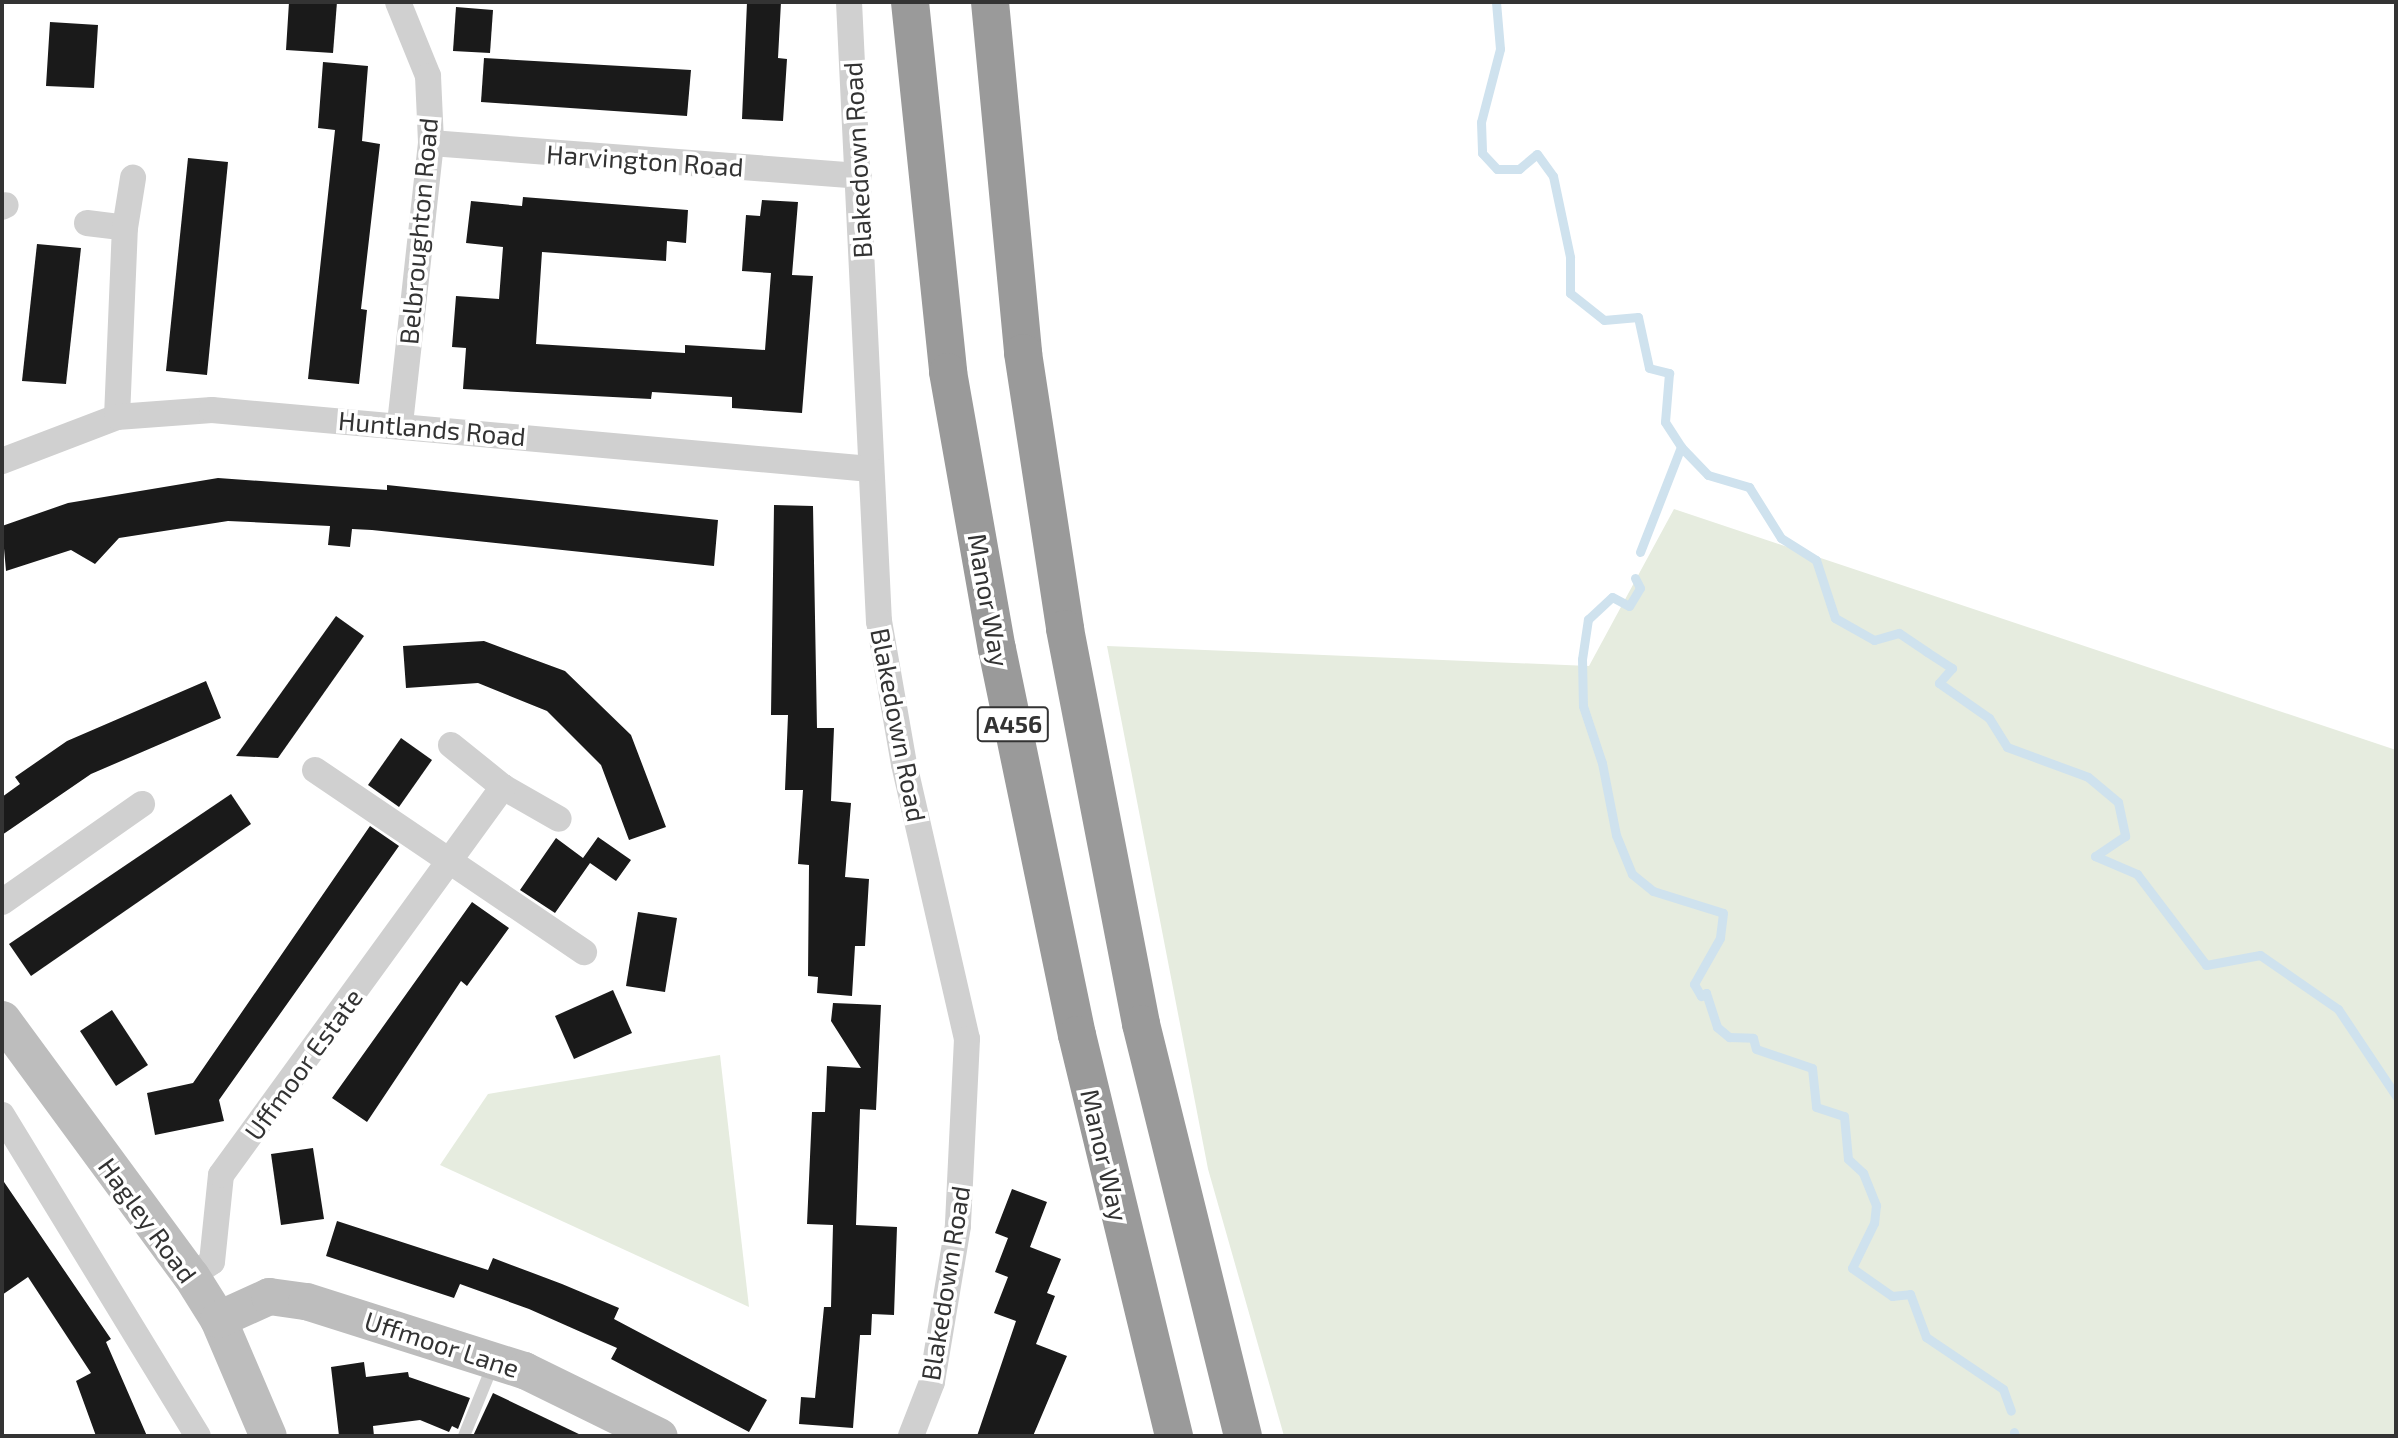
<!DOCTYPE html>
<html>
<head>
<meta charset="utf-8">
<style>
	body { margin:0 }
	#map { position:relative; width:2398px; height:1438px; overflow:hidden; background:#fff; font-family:"Exo 2",sans-serif }
	div>[style] { position:absolute }
	.green>* { inset:0; background:#e6ecdf }
	.stream>* { height:9px; margin:-4.5px; padding:0 4.5px; transform-origin:4.5px; border-radius:4.5px; background:#cfe2ee }
	.building>* { inset:0; background:#1a1a1a }
	.lane>* { height:12px; margin:-6px; padding:0 6px; transform-origin:6px; border-radius:6px; background:#d0d0d0 }
	.street>* { height:26px; margin:-13px; padding:0 13px; transform-origin:13px; border-radius:13px; background:#d0d0d0 }
	.secondary>* { height:37px; margin:-18.5px; padding:0 18.5px; transform-origin:18.5px; border-radius:18.5px; background:#bdbdbd }
	.highway>* { height:38px; margin:-19px; padding:0 19px; transform-origin:19px; border-radius:19px; background:#9a9a9a }
	span { translate:-50% -50%; white-space:nowrap; text-align:center; line-height:1.15; -webkit-text-stroke:7px #fff; paint-order:stroke }
	.shield-label span { padding:2px 5px; background:#fff; border:2px solid; border-radius:5px; -webkit-text-stroke-width:0 }
	.shield-label { font-size:24px; color:#333; font-weight:700 }
	.street-label { font-size:26px; color:#333 }
	.frame { position:absolute; inset:0; border:4px solid #333; pointer-events:none }
</style>
</head>
<body>
<div id="map">
	<div class="green">
		<div style="clip-path:polygon(1674px 509px,2396px 750px,2396px 1436px,1284px 1436px,1208px 1169px,1107px 646px,1589px 666px)"></div>
		<div style="clip-path:polygon(720px 1055px,749px 1307px,440px 1165px,488px 1094px)"></div>
	</div>
	<div class="stream">
		<div style="left:1496px;top:2px;width:47px;rotate:85.1deg"></div>
		<div style="left:1500px;top:49px;width:75px;rotate:104.6deg"></div>
		<div style="left:1481px;top:122px;width:31px;rotate:88deg"></div>
		<div style="left:1482px;top:153px;width:22px;rotate:47deg"></div>
		<div style="left:1497px;top:169px;width:22px"></div>
		<div style="left:1519px;top:169px;width:23px;rotate:-40deg"></div>
		<div style="left:1537px;top:154px;width:27px;rotate:54deg"></div>
		<div style="left:1553px;top:176px;width:83px;rotate:78.1deg"></div>
		<div style="left:1570px;top:257px;width:36px;rotate:90deg"></div>
		<div style="left:1570px;top:293px;width:43px;rotate:38.5deg"></div>
		<div style="left:1604px;top:320px;width:34px;rotate:-5deg"></div>
		<div style="left:1638px;top:317px;width:52px;rotate:77.8deg"></div>
		<div style="left:1649px;top:368px;width:21px;rotate:14deg"></div>
		<div style="left:1669px;top:373px;width:49px;rotate:94.7deg"></div>
		<div style="left:1665px;top:422px;width:30px;rotate:57deg"></div>
		<div style="left:1681px;top:447px;width:39px;rotate:46deg"></div>
		<div style="left:1708px;top:475px;width:43px;rotate:16.3deg"></div>
		<div style="left:1749px;top:487px;width:60px;rotate:57.9deg"></div>
		<div style="left:1781px;top:538px;width:41px;rotate:32.2deg"></div>
		<div style="left:1816px;top:560px;width:61px;rotate:71.9deg"></div>
		<div style="left:1835px;top:618px;width:45px;rotate:29.4deg"></div>
		<div style="left:1874px;top:640px;width:26px;rotate:-16deg"></div>
		<div style="left:1899px;top:633px;width:34px;rotate:34deg"></div>
		<div style="left:1927px;top:652px;width:30px;rotate:33deg"></div>
		<div style="left:1952px;top:668px;width:20px;rotate:131deg"></div>
		<div style="left:1939px;top:683px;width:61px;rotate:35deg"></div>
		<div style="left:1989px;top:718px;width:34px;rotate:58deg"></div>
		<div style="left:2007px;top:747px;width:86px;rotate:20.3deg"></div>
		<div style="left:2088px;top:777px;width:39px;rotate:40deg"></div>
		<div style="left:2118px;top:802px;width:35px;rotate:78deg"></div>
		<div style="left:2125px;top:836px;width:36px;rotate:146deg"></div>
		<div style="left:2095px;top:856px;width:46px;rotate:23.2deg"></div>
		<div style="left:2137px;top:874px;width:114px;rotate:52.8deg"></div>
		<div style="left:2206px;top:965px;width:55px;rotate:-10.5deg"></div>
		<div style="left:2260px;top:955px;width:95px;rotate:34.7deg"></div>
		<div style="left:2338px;top:1009px;width:105px;rotate:56.3deg"></div>
		<div style="left:1640px;top:552px;width:113px;rotate:-68.7deg"></div>
		<div style="left:1635px;top:578px;width:11px;rotate:63deg"></div>
		<div style="left:1640px;top:588px;width:21px;rotate:121deg"></div>
		<div style="left:1629px;top:606px;width:19px;rotate:-152deg"></div>
		<div style="left:1612px;top:597px;width:33px;rotate:137deg"></div>
		<div style="left:1588px;top:619px;width:40px;rotate:98.5deg"></div>
		<div style="left:1582px;top:659px;width:47px;rotate:88.8deg"></div>
		<div style="left:1583px;top:706px;width:60px;rotate:71.6deg"></div>
		<div style="left:1602px;top:763px;width:73px;rotate:79deg"></div>
		<div style="left:1616px;top:835px;width:42px;rotate:67.7deg"></div>
		<div style="left:1632px;top:874px;width:27px;rotate:39deg"></div>
		<div style="left:1653px;top:891px;width:73px;rotate:17.4deg"></div>
		<div style="left:1723px;top:913px;width:25px;rotate:97deg"></div>
		<div style="left:1720px;top:938px;width:53px;rotate:119.5deg"></div>
		<div style="left:1694px;top:984px;width:14px;rotate:60deg"></div>
		<div style="left:1701px;top:996px;width:6px;rotate:-31deg"></div>
		<div style="left:1706px;top:993px;width:36px;rotate:72deg"></div>
		<div style="left:1717px;top:1027px;width:16px;rotate:40deg"></div>
		<div style="left:1729px;top:1037px;width:24px;rotate:2deg"></div>
		<div style="left:1753px;top:1038px;width:11px;rotate:75deg"></div>
		<div style="left:1756px;top:1049px;width:59px;rotate:18.7deg"></div>
		<div style="left:1812px;top:1068px;width:39px;rotate:84deg"></div>
		<div style="left:1816px;top:1107px;width:29px;rotate:18deg"></div>
		<div style="left:1844px;top:1116px;width:43px;rotate:84.7deg"></div>
		<div style="left:1848px;top:1159px;width:21px;rotate:43deg"></div>
		<div style="left:1863px;top:1173px;width:35px;rotate:68deg"></div>
		<div style="left:1876px;top:1205px;width:18px;rotate:96deg"></div>
		<div style="left:1874px;top:1223px;width:50px;rotate:116.1deg"></div>
		<div style="left:1852px;top:1268px;width:49px;rotate:35deg"></div>
		<div style="left:1892px;top:1296px;width:18px;rotate:-6deg"></div>
		<div style="left:1910px;top:1294px;width:46px;rotate:69.6deg"></div>
		<div style="left:1926px;top:1337px;width:93px;rotate:34deg"></div>
		<div style="left:2003px;top:1389px;width:23px;rotate:70deg"></div>
		<div style="left:2014px;top:1432px;width:4px;rotate:76deg"></div>
	</div>
	<div class="building">
		<div style="clip-path:polygon(289px 2px,337px 2px,333px 53px,286px 50px)"></div>
		<div style="clip-path:polygon(747px 2px,781px 2px,778px 58px,787px 59px,783px 121px,742px 119px)"></div>
		<div style="clip-path:polygon(456px 7px,493px 10px,490px 53px,453px 51px)"></div>
		<div style="clip-path:polygon(50px 22px,98px 25px,94px 88px,46px 86px)"></div>
		<div style="clip-path:polygon(484px 58px,691px 70px,687px 116px,481px 102px)"></div>
		<div style="clip-path:polygon(323px 62px,368px 66px,362px 141px,380px 144px,361px 309px,367px 310px,359px 384px,308px 379px,335px 130px,318px 128px)"></div>
		<div style="clip-path:polygon(188px 158px,228px 162px,207px 375px,166px 371px)"></div>
		<div style="clip-path:polygon(523px 197px,688px 210px,686px 243px,667px 241px,666px 261px,542px 252px,536px 344px,685px 353px,685px 345px,765px 350px,771px 273px,742px 271px,746px 215px,760px 216px,762px 200px,798px 202px,792px 275px,813px 276px,802px 413px,732px 408px,732px 397px,652px 392px,651px 399px,463px 389px,466px 348px,452px 347px,456px 296px,499px 299px,503px 247px,466px 243px,471px 201px,522px 206px)"></div>
		<div style="clip-path:polygon(37px 244px,81px 248px,66px 384px,22px 381px)"></div>
		<div style="clip-path:polygon(218px 478px,387px 490px,387px 485px,718px 520px,714px 566px,372px 530px,352px 529px,350px 547px,328px 545px,330px 526px,228px 521px,119px 538px,95px 564px,71px 550px,6px 571px,2px 526px,68px 503px)"></div>
		<div style="clip-path:polygon(774px 505px,813px 506px,817px 728px,834px 728px,831px 801px,851px 803px,845px 877px,869px 879px,865px 946px,855px 946px,852px 996px,817px 993px,818px 977px,808px 976px,809px 865px,798px 864px,803px 790px,785px 790px,788px 715px,771px 715px)"></div>
		<div style="clip-path:polygon(336px 616px,364px 636px,278px 758px,236px 756px)"></div>
		<div style="clip-path:polygon(484px 641px,565px 671px,631px 735px,666px 827px,629px 840px,601px 765px,547px 711px,478px 683px,406px 688px,403px 646px)"></div>
		<div style="clip-path:polygon(206px 681px,221px 718px,91px 774px,2px 835px,2px 797px,20px 784px,15px 777px,67px 741px)"></div>
		<div style="clip-path:polygon(401px 738px,432px 760px,399px 807px,368px 785px)"></div>
		<div style="clip-path:polygon(231px 794px,251px 824px,31px 976px,9px 944px)"></div>
		<div style="clip-path:polygon(370px 826px,399px 846px,219px 1100px,224px 1121px,155px 1135px,147px 1093px,193px 1083px)"></div>
		<div style="clip-path:polygon(598px 837px,631px 860px,616px 881px,590px 863px,555px 913px,520px 890px,556px 838px,583px 858px)"></div>
		<div style="clip-path:polygon(472px 902px,509px 928px,467px 986px,461px 981px,367px 1122px,332px 1098px)"></div>
		<div style="clip-path:polygon(638px 912px,677px 918px,665px 992px,626px 986px)"></div>
		<div style="clip-path:polygon(613px 990px,632px 1033px,574px 1059px,555px 1016px)"></div>
		<div style="clip-path:polygon(833px 1003px,881px 1005px,876px 1110px,860px 1109px,856px 1225px,897px 1227px,894px 1315px,872px 1314px,871px 1335px,860px 1335px,853px 1428px,799px 1424px,801px 1397px,815px 1398px,824px 1307px,831px 1307px,833px 1225px,807px 1224px,812px 1112px,825px 1112px,827px 1066px,861px 1068px,831px 1021px)"></div>
		<div style="clip-path:polygon(112px 1010px,148px 1065px,116px 1086px,80px 1031px)"></div>
		<div style="clip-path:polygon(313px 1148px,324px 1219px,281px 1225px,271px 1154px)"></div>
		<div style="clip-path:polygon(2px 1179px,111px 1339px,106px 1342px,147px 1436px,96px 1436px,76px 1381px,91px 1373px,28px 1277px,2px 1295px)"></div>
		<div style="clip-path:polygon(1012px 1189px,1047px 1202px,1030px 1247px,1061px 1259px,1047px 1293px,1055px 1296px,1036px 1344px,1067px 1356px,1033px 1436px,977px 1436px,1016px 1321px,994px 1313px,1008px 1277px,995px 1272px,1008px 1238px,995px 1233px)"></div>
		<div style="clip-path:polygon(337px 1221px,488px 1270px,493px 1258px,562px 1284px,619px 1308px,614px 1319px,767px 1400px,749px 1432px,611px 1359px,617px 1348px,529px 1309px,460px 1284px,454px 1298px,326px 1256px)"></div>
		<div style="clip-path:polygon(364px 1362px,366px 1377px,408px 1372px,409px 1377px,470px 1398px,458px 1429px,452px 1426px,449px 1432px,420px 1420px,373px 1426px,374px 1436px,339px 1436px,331px 1367px)"></div>
		<div style="clip-path:polygon(493px 1393px,583px 1436px,473px 1436px)"></div>
	</div>
	<div class="lane">
		<div style="left:464px;top:1436px;width:80px;rotate:-67.9deg"></div>
	</div>
	<div class="street">
		<div style="left:398px;top:2px;width:80px;rotate:67.9deg"></div>
		<div style="left:428px;top:76px;width:67px;rotate:87.4deg"></div>
		<div style="left:431px;top:143px;width:283px;rotate:96.3deg"></div>
		<div style="left:849px;top:2px;width:620px;rotate:87.23deg"></div>
		<div style="left:879px;top:621px;width:145px;rotate:80.1deg"></div>
		<div style="left:904px;top:764px;width:282px;rotate:77.1deg"></div>
		<div style="left:967px;top:1039px;width:187px;rotate:92.8deg"></div>
		<div style="left:958px;top:1226px;width:158px;rotate:99.5deg"></div>
		<div style="left:932px;top:1382px;width:58px;rotate:111.3deg"></div>
		<div style="left:431px;top:143px;width:429px;rotate:4.4deg"></div>
		<div style="left:2px;top:207px;width:4px;rotate:-27deg"></div>
		<div style="left:87px;top:223px;width:38px;rotate:7deg"></div>
		<div style="left:117px;top:417px;width:189px;rotate:-87.6deg"></div>
		<div style="left:125px;top:228px;width:51px;rotate:-80.9deg"></div>
		<div style="left:2px;top:461px;width:123px;rotate:-20.9deg"></div>
		<div style="left:117px;top:417px;width:95px;rotate:-4.2deg"></div>
		<div style="left:212px;top:410px;width:661px;rotate:5.12deg"></div>
		<div style="left:451px;top:745px;width:67px;rotate:38.9deg"></div>
		<div style="left:503px;top:787px;width:64px;rotate:29.7deg"></div>
		<div style="left:315px;top:770px;width:325px;rotate:34.1deg"></div>
		<div style="left:2px;top:902px;width:171px;rotate:-35deg"></div>
		<div style="left:2px;top:1115px;width:376px;rotate:58.6deg"></div>
		<div style="left:191px;top:1276px;width:25px;rotate:-34deg"></div>
		<div style="left:212px;top:1262px;width:87px;rotate:-84.1deg"></div>
		<div style="left:221px;top:1175px;width:480px;rotate:-54deg"></div>
	</div>
	<div class="secondary">
		<div style="left:2px;top:1019px;width:319px;rotate:53.7deg"></div>
		<div style="left:191px;top:1276px;width:51px;rotate:57.9deg"></div>
		<div style="left:218px;top:1319px;width:127px;rotate:66.9deg"></div>
		<div style="left:218px;top:1319px;width:56px;rotate:-24.3deg"></div>
		<div style="left:269px;top:1296px;width:37px;rotate:8deg"></div>
		<div style="left:306px;top:1301px;width:229px;rotate:17.6deg"></div>
		<div style="left:524px;top:1370px;width:150px;rotate:26.1deg"></div>
	</div>
	<div class="highway">
		<div style="left:910px;top:2px;width:372px;rotate:84.1deg"></div>
		<div style="left:948px;top:372px;width:281px;rotate:80deg"></div>
		<div style="left:997px;top:649px;width:394px;rotate:78.3deg"></div>
		<div style="left:1077px;top:1035px;width:413px;rotate:76.4deg"></div>
		<div style="left:990px;top:2px;width:353px;rotate:84.6deg"></div>
		<div style="left:1023px;top:353px;width:279px;rotate:81.3deg"></div>
		<div style="left:1065px;top:629px;width:402px;rotate:79.1deg"></div>
		<div style="left:1141px;top:1024px;width:424px;rotate:76.1deg"></div>
	</div>
	<div class="shield-label">
		<span style="left:1013px;top:724px">A456</span>
	</div>
	<div class="street-label">
		<span style="left:645px;top:160px;rotate:4deg">Harvington Road</span>
		<span style="left:857px;top:160px;rotate:-93deg">Blakedown Road</span>
		<span style="left:418px;top:231px;rotate:-85deg">Belbroughton Road</span>
		<span style="left:432px;top:428px;rotate:5deg">Huntlands Road</span>
		<span style="left:989px;top:600px;rotate:80deg">Manor Way</span>
		<span style="left:899px;top:725px;rotate:79deg">Blakedown Road</span>
		<span style="left:303px;top:1064px;rotate:-54deg">Uffmoor Estate</span>
		<span style="left:1105px;top:1155px;rotate:77deg">Manor Way</span>
		<span style="left:148px;top:1220px;rotate:54deg">Hagley Road</span>
		<span style="left:945px;top:1283px;rotate:-81deg">Blakedown Road</span>
		<span style="left:442px;top:1344px;rotate:18deg">Uffmoor Lane</span>
	</div>
	<div class="frame"></div>
</div>
</body>
</html>
